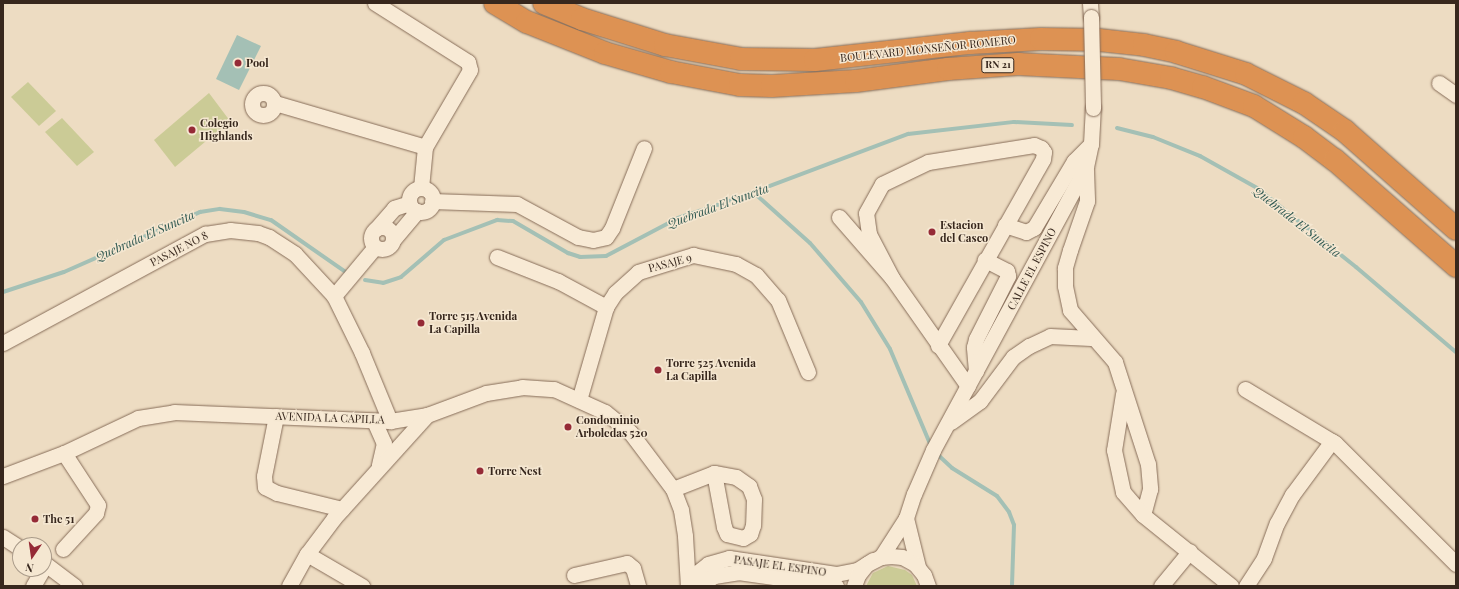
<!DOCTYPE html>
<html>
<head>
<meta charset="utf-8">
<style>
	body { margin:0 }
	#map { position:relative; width:1459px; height:589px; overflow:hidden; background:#eddcc2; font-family:"Playfair Display",serif }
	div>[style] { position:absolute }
	.green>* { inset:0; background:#cbcb96 }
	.water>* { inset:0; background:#a4c0b5 }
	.stream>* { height:4px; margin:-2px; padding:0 2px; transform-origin:2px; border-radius:2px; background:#a4c0b5 }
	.roads { filter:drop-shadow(0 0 1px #876d59) drop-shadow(0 0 1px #876d59) }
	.minor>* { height:15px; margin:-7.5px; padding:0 7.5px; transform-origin:7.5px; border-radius:7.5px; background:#f8ead5 }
	.minor>.ring { margin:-7.5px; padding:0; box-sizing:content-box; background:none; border:15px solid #f8ead5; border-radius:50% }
	.highway>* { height:22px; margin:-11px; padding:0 11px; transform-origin:11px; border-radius:11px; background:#dd9253 }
	.bridges { filter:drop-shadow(0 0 1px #876d59) drop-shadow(0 0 1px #876d59) }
	.minor-bridge>* { height:15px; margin:-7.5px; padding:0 7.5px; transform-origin:7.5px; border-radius:7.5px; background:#f8ead5 }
	.dots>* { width:11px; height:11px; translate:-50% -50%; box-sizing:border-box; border:2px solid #f5e7d1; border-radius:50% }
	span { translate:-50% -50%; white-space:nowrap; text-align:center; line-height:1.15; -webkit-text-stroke:3px #f5e7d1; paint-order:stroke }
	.shield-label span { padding:1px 3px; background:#f5e7d1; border:1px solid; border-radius:3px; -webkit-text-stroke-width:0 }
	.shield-label { font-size:10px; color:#37271d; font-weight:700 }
	.street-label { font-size:11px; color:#37271d }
	.poi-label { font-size:11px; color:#37271d; font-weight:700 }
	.left { translate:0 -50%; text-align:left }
	.water-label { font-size:12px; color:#2d5750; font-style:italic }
	.frame { position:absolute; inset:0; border:4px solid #37271d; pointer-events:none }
	.north { position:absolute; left:12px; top:537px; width:40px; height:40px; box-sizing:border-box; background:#f5e7d1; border:1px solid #a99a89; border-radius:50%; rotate:193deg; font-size:11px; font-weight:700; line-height:16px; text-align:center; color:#37271d }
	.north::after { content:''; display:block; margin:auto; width:14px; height:18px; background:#952a36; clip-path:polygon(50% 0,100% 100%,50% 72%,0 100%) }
</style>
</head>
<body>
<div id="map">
	<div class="green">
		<div style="clip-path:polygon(28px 82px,56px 111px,39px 126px,11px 97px)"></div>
		<div style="clip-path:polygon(209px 93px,230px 121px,175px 167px,154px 140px)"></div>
		<div style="clip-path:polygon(62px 118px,94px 152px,77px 166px,45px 132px)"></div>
		<div style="clip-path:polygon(888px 566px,905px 570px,912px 575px,917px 586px,866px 586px,873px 573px)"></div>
	</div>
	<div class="water">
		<div style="clip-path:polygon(237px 35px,261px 46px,239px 90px,216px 79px)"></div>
	</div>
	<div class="stream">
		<div style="left:1117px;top:128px;width:37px;rotate:14deg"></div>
		<div style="left:1153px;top:137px;width:51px;rotate:22deg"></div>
		<div style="left:1200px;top:156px;width:65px;rotate:29.3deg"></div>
		<div style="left:1257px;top:188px;width:127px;rotate:38.6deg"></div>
		<div style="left:1356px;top:267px;width:131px;rotate:40.4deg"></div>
		<div style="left:753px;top:192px;width:76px;rotate:41.8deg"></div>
		<div style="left:810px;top:243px;width:78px;rotate:49.2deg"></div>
		<div style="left:861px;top:302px;width:55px;rotate:58.3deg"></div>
		<div style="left:890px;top:349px;width:105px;rotate:67.1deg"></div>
		<div style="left:365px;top:280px;width:18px;rotate:9deg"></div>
		<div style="left:383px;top:283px;width:19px;rotate:-18deg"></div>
		<div style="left:401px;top:277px;width:57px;rotate:-40.7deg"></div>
		<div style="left:444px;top:240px;width:57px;rotate:-20.7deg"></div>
		<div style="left:497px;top:220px;width:16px;rotate:4deg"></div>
		<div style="left:513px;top:221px;width:64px;rotate:30.2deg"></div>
		<div style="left:568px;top:253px;width:13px;rotate:18deg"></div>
		<div style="left:580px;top:257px;width:26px;rotate:-2deg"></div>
		<div style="left:606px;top:256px;width:81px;rotate:-27.8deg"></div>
		<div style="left:678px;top:218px;width:60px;rotate:-18.4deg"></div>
		<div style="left:735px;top:199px;width:185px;rotate:-20.6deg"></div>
		<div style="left:908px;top:134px;width:107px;rotate:-6.5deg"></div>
		<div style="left:1014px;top:122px;width:58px;rotate:3deg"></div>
		<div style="left:3px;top:292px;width:64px;rotate:-18.2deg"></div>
		<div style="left:64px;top:272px;width:149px;rotate:-23.8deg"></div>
		<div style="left:200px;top:212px;width:20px;rotate:-9deg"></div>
		<div style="left:220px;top:209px;width:24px;rotate:7deg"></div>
		<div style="left:244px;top:212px;width:28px;rotate:17deg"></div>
		<div style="left:271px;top:220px;width:93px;rotate:34.9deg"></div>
		<div style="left:936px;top:453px;width:22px;rotate:43deg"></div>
		<div style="left:952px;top:468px;width:53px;rotate:31.9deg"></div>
		<div style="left:997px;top:496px;width:20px;rotate:53deg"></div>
		<div style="left:1009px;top:512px;width:14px;rotate:69deg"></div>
		<div style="left:1014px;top:525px;width:61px;rotate:91.9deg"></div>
	</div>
	<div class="roads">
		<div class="minor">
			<div style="left:375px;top:3px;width:110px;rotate:32.4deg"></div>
			<div style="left:468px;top:62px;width:8px;rotate:76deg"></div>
			<div style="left:470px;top:70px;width:89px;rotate:120.3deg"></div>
			<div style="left:425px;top:147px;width:41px;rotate:95.6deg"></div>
			<div style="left:1090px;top:3px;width:14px;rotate:86deg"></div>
			<div style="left:1439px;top:83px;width:21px;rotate:35deg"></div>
			<div class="ring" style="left:252px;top:93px;width:7px;height:7px"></div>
			<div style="left:275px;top:103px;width:156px;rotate:16.3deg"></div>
			<div style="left:1086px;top:170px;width:31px;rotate:88deg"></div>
			<div style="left:1087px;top:201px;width:52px;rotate:109.1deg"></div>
			<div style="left:1070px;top:250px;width:19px;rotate:106deg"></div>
			<div style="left:1065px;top:268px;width:18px;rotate:90deg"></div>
			<div style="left:1065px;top:286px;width:25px;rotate:78deg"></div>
			<div style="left:1070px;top:310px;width:69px;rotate:49.1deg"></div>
			<div style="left:1115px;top:362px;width:107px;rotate:72.1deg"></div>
			<div style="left:1148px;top:464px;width:25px;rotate:85deg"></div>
			<div style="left:1150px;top:489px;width:27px;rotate:105deg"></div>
			<div class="ring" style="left:409px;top:188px;width:9px;height:9px"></div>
			<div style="left:432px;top:201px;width:85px;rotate:2deg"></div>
			<div style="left:517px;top:204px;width:69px;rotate:28.4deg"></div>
			<div style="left:578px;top:237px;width:15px;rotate:11deg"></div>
			<div style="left:593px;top:240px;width:13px;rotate:-13deg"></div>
			<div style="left:606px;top:237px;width:11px;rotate:-56deg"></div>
			<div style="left:612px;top:228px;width:86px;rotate:-68.2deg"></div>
			<div style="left:839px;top:217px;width:81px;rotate:49deg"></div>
			<div style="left:892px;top:278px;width:132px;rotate:54.9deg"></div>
			<div style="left:1005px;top:225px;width:22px;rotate:18deg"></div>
			<div style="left:1026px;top:232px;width:9px;rotate:-27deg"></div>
			<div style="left:1034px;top:228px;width:78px;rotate:-59.2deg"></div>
			<div style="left:1074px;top:161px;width:24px;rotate:-45deg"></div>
			<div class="ring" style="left:371px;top:227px;width:7px;height:7px"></div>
			<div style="left:376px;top:229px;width:28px;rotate:-49deg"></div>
			<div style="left:394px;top:208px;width:16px;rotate:-18deg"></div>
			<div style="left:393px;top:240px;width:38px;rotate:-50deg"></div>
			<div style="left:497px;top:257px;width:66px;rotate:21.5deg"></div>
			<div style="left:558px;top:281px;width:55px;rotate:28.4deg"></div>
			<div style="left:892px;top:278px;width:50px;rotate:-117.6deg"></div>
			<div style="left:869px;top:234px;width:21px;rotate:-98deg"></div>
			<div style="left:866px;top:213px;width:33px;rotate:-61deg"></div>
			<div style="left:882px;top:184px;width:51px;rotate:-25.6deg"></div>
			<div style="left:928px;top:162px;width:107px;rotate:-9.1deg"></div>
			<div style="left:1034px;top:145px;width:8px;rotate:23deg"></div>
			<div style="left:1041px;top:148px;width:5px;rotate:53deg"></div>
			<div style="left:1044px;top:152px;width:7px;rotate:98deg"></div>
			<div style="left:1043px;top:159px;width:214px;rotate:119.4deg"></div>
			<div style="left:334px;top:296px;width:64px;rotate:-50.1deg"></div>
			<div style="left:3px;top:343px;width:230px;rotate:-28.4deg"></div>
			<div style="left:205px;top:234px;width:25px;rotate:-9deg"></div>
			<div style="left:230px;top:230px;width:28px;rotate:6deg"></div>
			<div style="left:258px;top:233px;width:12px;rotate:20deg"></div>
			<div style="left:269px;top:237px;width:31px;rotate:33deg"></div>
			<div style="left:295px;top:254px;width:57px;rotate:47.1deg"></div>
			<div style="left:334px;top:296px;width:64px;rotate:63.8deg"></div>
			<div style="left:362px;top:353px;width:74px;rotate:67.6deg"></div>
			<div style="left:976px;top:371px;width:24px;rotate:-95deg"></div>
			<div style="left:974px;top:347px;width:8px;rotate:-76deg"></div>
			<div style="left:976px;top:339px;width:71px;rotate:-63.1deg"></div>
			<div style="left:1008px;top:276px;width:5px;rotate:-101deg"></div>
			<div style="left:1007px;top:271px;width:25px;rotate:-153deg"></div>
			<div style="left:1245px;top:389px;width:105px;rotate:31deg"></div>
			<div style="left:1335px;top:443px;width:171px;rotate:45deg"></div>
			<div style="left:1123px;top:394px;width:57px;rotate:99.1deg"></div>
			<div style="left:1114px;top:450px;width:43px;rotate:77.9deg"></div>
			<div style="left:1123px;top:492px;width:30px;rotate:49deg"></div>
			<div style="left:1143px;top:515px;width:113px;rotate:38.9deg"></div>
			<div style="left:579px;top:400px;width:97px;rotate:-73.8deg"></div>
			<div style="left:606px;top:307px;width:17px;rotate:-57deg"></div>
			<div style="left:615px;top:293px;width:31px;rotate:-42deg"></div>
			<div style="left:638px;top:272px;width:58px;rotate:-17.2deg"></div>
			<div style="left:693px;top:255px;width:44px;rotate:11.8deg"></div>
			<div style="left:736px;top:264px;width:23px;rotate:29deg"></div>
			<div style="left:756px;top:275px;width:33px;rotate:49deg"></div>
			<div style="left:778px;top:300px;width:78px;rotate:67.4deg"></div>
			<div style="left:276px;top:416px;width:61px;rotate:101.3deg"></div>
			<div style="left:264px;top:476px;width:11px;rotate:85deg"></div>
			<div style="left:265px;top:487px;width:13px;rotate:27deg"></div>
			<div style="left:277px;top:493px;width:67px;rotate:13.8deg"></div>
			<div style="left:374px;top:421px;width:24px;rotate:66deg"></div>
			<div style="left:384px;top:443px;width:23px;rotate:103deg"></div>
			<div style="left:951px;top:422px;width:36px;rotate:-36deg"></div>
			<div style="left:980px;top:401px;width:55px;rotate:-53.1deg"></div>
			<div style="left:1013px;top:357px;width:19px;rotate:-35deg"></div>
			<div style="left:1029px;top:346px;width:23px;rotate:-25deg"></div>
			<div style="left:1050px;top:336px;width:41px;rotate:2.8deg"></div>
			<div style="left:3px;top:476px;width:65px;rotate:-20.7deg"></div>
			<div style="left:64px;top:453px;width:82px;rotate:-25.3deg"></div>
			<div style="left:138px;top:418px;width:36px;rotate:-9deg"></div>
			<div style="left:174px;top:412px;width:216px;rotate:2.4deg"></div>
			<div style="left:390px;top:421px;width:37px;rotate:-9deg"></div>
			<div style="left:427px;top:415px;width:63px;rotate:-20.4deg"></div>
			<div style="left:486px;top:393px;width:36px;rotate:-9deg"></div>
			<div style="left:522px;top:387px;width:32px;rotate:4deg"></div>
			<div style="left:554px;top:389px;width:56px;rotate:24.3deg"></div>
			<div style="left:605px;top:412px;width:32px;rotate:39deg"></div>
			<div style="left:630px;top:432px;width:71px;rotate:53deg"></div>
			<div style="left:673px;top:489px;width:22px;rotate:69deg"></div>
			<div style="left:681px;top:510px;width:26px;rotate:81deg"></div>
			<div style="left:685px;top:536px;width:50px;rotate:86.6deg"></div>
			<div style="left:673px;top:489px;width:44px;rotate:-21.3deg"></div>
			<div style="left:714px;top:473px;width:22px;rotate:10deg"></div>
			<div style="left:736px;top:477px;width:16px;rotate:35deg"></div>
			<div style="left:749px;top:486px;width:14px;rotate:69deg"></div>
			<div style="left:754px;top:499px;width:26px;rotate:92deg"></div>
			<div style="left:753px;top:525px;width:9px;rotate:108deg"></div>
			<div style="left:750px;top:534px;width:8px;rotate:150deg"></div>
			<div style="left:743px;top:538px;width:16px;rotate:-166deg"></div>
			<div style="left:727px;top:534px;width:8px;rotate:-113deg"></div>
			<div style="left:724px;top:527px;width:55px;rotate:-100.5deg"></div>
			<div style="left:906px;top:518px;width:50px;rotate:76.2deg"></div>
			<div style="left:3px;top:537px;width:20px;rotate:33deg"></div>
			<div style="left:63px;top:549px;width:49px;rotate:-47.5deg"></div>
			<div style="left:96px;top:513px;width:8px;rotate:-76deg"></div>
			<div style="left:98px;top:505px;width:62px;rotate:-123.2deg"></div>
			<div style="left:307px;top:554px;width:64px;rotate:30.2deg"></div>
			<div style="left:881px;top:557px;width:46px;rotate:-57.3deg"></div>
			<div style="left:906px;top:518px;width:25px;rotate:-72deg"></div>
			<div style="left:914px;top:494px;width:48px;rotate:-66.6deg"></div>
			<div style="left:933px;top:450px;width:322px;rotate:-61.6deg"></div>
			<div style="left:1086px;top:167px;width:24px;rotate:-78deg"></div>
			<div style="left:1091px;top:144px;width:36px;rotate:-87deg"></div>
			<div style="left:44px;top:563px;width:38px;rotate:37deg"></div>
			<div style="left:574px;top:575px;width:54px;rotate:-12.8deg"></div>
			<div style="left:627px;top:563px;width:8px;rotate:40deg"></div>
			<div style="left:633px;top:568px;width:19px;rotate:74deg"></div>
			<div style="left:689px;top:579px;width:24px;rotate:-38deg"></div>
			<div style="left:708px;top:564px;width:22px;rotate:-16deg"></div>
			<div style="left:729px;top:558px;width:108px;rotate:8.5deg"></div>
			<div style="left:836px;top:574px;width:21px;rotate:-11deg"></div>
			<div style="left:857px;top:570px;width:19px;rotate:-32deg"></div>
			<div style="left:33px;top:586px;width:20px;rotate:-60deg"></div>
			<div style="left:289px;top:586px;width:37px;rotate:-61deg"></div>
			<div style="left:307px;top:554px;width:45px;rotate:-53.1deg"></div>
			<div style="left:334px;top:518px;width:139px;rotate:-47.9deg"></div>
			<div style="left:699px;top:586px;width:18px;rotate:-34deg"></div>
			<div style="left:714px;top:576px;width:24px;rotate:-9deg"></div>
			<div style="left:738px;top:572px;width:99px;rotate:8.1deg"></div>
			<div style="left:854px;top:586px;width:12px;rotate:-70deg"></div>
			<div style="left:858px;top:575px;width:14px;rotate:-51deg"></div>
			<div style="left:867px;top:564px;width:16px;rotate:-27deg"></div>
			<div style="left:881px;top:557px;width:10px;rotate:-6deg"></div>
			<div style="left:891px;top:556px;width:11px;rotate:5deg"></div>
			<div style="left:902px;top:557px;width:15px;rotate:28deg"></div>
			<div style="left:915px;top:564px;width:14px;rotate:51deg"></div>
			<div style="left:924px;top:575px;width:12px;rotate:70deg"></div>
			<div style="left:1161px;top:586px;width:45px;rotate:-50.4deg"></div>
			<div style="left:1246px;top:586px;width:33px;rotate:-57deg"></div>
			<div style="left:1264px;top:558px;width:37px;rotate:-70deg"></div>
			<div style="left:1277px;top:523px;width:32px;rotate:-62deg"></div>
			<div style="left:1292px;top:495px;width:67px;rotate:-53.5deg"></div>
		</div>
		<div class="highway">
			<div style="left:495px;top:3px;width:37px;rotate:31deg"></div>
			<div style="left:527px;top:22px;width:84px;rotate:21.7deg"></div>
			<div style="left:605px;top:53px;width:69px;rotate:16.1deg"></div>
			<div style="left:671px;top:72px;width:70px;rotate:10.7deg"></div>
			<div style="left:740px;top:85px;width:32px;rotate:2deg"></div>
			<div style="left:772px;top:86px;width:84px;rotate:-3.4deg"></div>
			<div style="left:856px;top:81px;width:93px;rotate:-7.4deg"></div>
			<div style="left:948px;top:69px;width:70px;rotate:-4.1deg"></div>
			<div style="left:1018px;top:64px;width:101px;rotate:2.8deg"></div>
			<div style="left:1119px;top:69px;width:53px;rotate:9.8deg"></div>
			<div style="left:1171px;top:78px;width:33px;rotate:16deg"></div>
			<div style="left:1203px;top:87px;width:54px;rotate:20.4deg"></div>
			<div style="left:1254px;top:106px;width:59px;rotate:31.8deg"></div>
			<div style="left:1304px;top:137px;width:39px;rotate:37deg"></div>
			<div style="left:1335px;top:160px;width:161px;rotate:41.2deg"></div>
			<div style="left:544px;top:3px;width:41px;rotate:22.8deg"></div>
			<div style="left:582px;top:19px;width:87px;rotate:17.4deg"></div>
			<div style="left:665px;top:45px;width:77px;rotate:10.4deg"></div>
			<div style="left:741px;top:59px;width:74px;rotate:0.8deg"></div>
			<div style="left:815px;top:60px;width:156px;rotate:-6.3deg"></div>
			<div style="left:970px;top:43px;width:71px;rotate:-3.2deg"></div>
			<div style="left:1041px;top:39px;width:58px;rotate:1deg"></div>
			<div style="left:1099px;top:40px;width:45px;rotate:6.3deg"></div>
			<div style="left:1144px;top:45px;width:33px;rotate:12deg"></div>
			<div style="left:1176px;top:52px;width:73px;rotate:17.4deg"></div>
			<div style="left:1246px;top:74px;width:65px;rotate:26.6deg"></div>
			<div style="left:1304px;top:103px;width:50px;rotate:34.3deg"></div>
			<div style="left:1345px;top:131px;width:148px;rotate:41.4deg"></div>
		</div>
	</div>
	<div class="bridges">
		<div class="minor-bridge">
			<div style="left:1091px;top:17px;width:91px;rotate:88.7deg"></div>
		</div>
	</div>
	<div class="dots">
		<div style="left:238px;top:63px;background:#952a36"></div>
		<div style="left:192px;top:130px;background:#952a36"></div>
		<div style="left:932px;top:232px;background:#952a36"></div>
		<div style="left:421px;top:323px;background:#952a36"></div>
		<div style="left:658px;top:370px;background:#952a36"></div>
		<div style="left:568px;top:427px;background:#952a36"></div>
		<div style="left:480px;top:471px;background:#952a36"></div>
		<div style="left:35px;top:519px;background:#952a36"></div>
	</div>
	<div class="shield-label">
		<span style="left:998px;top:65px">RN 21</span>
	</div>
	<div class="street-label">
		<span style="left:928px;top:49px;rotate:-6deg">BOULEVARD MONSEÑOR ROMERO</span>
		<span style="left:179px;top:249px;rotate:-27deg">PASAJE NO 8</span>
		<span style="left:670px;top:263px;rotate:-15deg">PASAJE 9</span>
		<span style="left:1032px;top:269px;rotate:-62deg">CALLE EL ESPINO</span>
		<span style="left:330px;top:418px;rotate:2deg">AVENIDA LA CAPILLA</span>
		<span style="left:780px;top:566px;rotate:8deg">PASAJE EL ESPINO</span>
	</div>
	<div class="poi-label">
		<span class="left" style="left:246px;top:63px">Pool</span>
		<span class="left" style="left:200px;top:130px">Colegio<br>Highlands</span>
		<span class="left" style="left:940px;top:232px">Estacion<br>del Casco</span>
		<span class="left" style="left:429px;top:323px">Torre 515 Avenida<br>La Capilla</span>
		<span class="left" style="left:666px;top:370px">Torre 525 Avenida<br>La Capilla</span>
		<span class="left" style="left:576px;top:427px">Condominio<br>Arboledas 520</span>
		<span class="left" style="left:488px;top:471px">Torre Nest</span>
		<span class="left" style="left:43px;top:519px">The 51</span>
	</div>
	<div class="water-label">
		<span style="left:718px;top:206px;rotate:-20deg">Quebrada El Suncita</span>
		<span style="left:1297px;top:222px;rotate:38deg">Quebrada El Suncita</span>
		<span style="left:145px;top:236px;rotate:-24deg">Quebrada El Suncita</span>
	</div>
	<div class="frame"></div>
	<div class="north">N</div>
</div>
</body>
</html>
